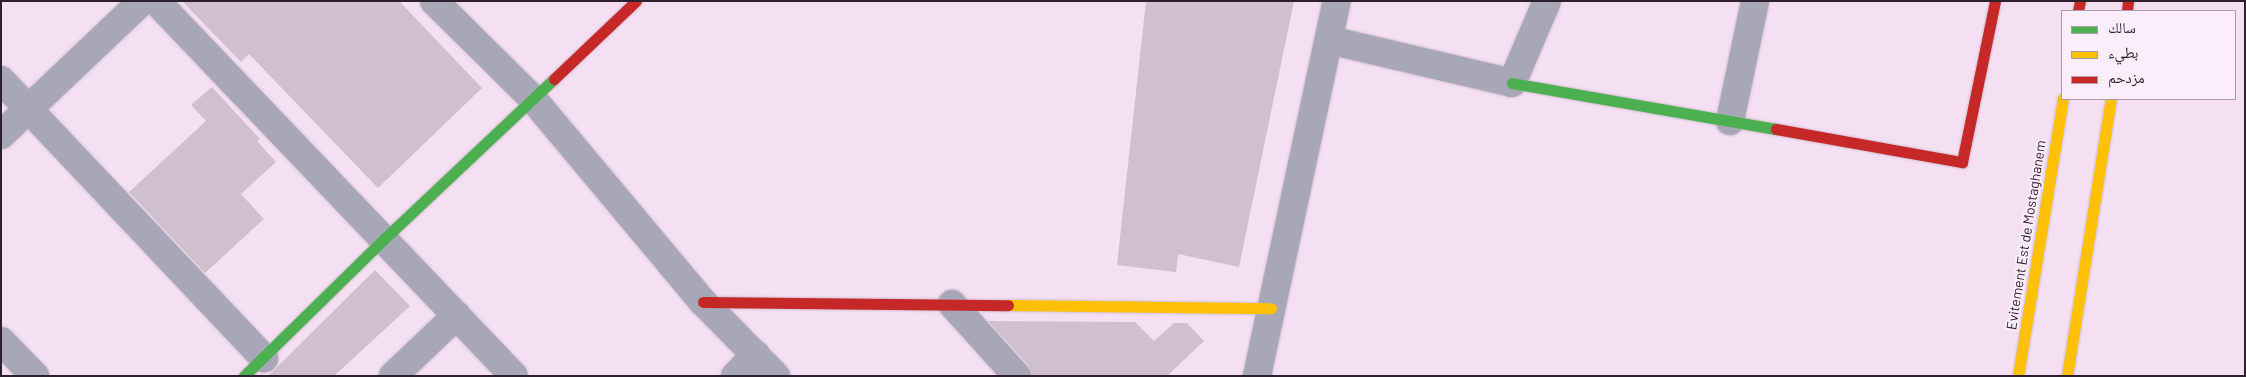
<!DOCTYPE html>
<html>
<head>
<meta charset="utf-8">
<style>
	body { margin:0 }
	#map { position:relative; width:2246px; height:377px; overflow:hidden; background:#f5dff3; font-family:Barlow,"Noto Naskh Arabic",sans-serif }
	div>[style] { position:absolute }
	.building>* { inset:0; background:#d0bfcf }
	.roads { filter:drop-shadow(0 0 1px #cfbece) drop-shadow(0 0 1px #cfbece) }
	.street>* { height:28px; margin:-14px; padding:0 14px; transform-origin:14px; border-radius:14px; background:#a8a7b8 }
	.fast>* { height:11px; margin:-5.5px; padding:0 5.5px; transform-origin:5.5px; border-radius:5.5px; background:#4caf50 }
	.slow>* { height:11px; margin:-5.5px; padding:0 5.5px; transform-origin:5.5px; border-radius:5.5px; background:#ffc107 }
	.jam>* { height:11px; margin:-5.5px; padding:0 5.5px; transform-origin:5.5px; border-radius:5.5px; background:#c62828 }
	span { translate:-50% -50%; white-space:nowrap; text-align:center; line-height:1.15; -webkit-text-stroke:4px #fcedfb; paint-order:stroke }
	.street-label { font-size:14px; color:#2d1f2c }
	.frame { position:absolute; inset:0; border:2px solid #2d1f2c; pointer-events:none }
	.legend { position:absolute; left:2061px; top:10px; width:175px; height:90px; box-sizing:border-box; background:#fcedfb; border:1px solid #a99ba8; margin:0; padding:6px 9px; list-style:none; font-size:15px; color:#2d1f2c }
	.legend li { display:flex; align-items:center; gap:10px; height:25px }
	.legend b { width:25px; border:1px solid #a99ba8 }
</style>
</head>
<body>
<div id="map">
	<div class="building">
		<div style="clip-path:polygon(182px 1px,399px 1px,482px 88px,378px 188px,249px 54px,241px 62px)"></div>
		<div style="clip-path:polygon(1146px 1px,1294px 1px,1239px 267px,1178px 254px,1176px 272px,1117px 265px)"></div>
		<div style="clip-path:polygon(212px 87px,260px 139px,257px 141px,276px 162px,241px 194px,264px 219px,205px 273px,129px 192px,206px 121px,191px 105px)"></div>
		<div style="clip-path:polygon(375px 270px,410px 306px,334px 376px,268px 376px)"></div>
		<div style="clip-path:polygon(988px 321px,1135px 322px,1154px 341px,1174px 323px,1187px 323px,1204px 341px,1167px 376px,1032px 376px,1029px 366px)"></div>
	</div>
	<div class="roads">
		<div class="street">
			<div style="left:156px;top:1px;width:518px;rotate:46.33deg"></div>
			<div style="left:434px;top:1px;width:139px;rotate:44.7deg"></div>
			<div style="left:533px;top:99px;width:265px;rotate:50.1deg"></div>
			<div style="left:703px;top:302px;width:104px;rotate:45.4deg"></div>
			<div style="left:1329px;top:40px;width:188px;rotate:13.2deg"></div>
			<div style="left:1512px;top:83px;width:89px;rotate:-66.9deg"></div>
			<div style="left:1px;top:80px;width:383px;rotate:46.6deg"></div>
			<div style="left:1730px;top:121px;width:123px;rotate:-78.2deg"></div>
			<div style="left:1px;top:135px;width:195px;rotate:-43.5deg"></div>
			<div style="left:952px;top:304px;width:97px;rotate:47.9deg"></div>
			<div style="left:1px;top:341px;width:49px;rotate:45.8deg"></div>
			<div style="left:393px;top:376px;width:88px;rotate:-43.6deg"></div>
			<div style="left:735px;top:376px;width:30px;rotate:-46deg"></div>
			<div style="left:1257px;top:376px;width:383px;rotate:-78deg"></div>
		</div>
		<div class="fast">
			<div style="left:1512px;top:83px;width:268px;rotate:9.9deg"></div>
			<div style="left:244px;top:376px;width:196px;rotate:-44.4deg"></div>
			<div style="left:384px;top:239px;width:233px;rotate:-43.3deg"></div>
		</div>
		<div class="slow">
			<div style="left:1008px;top:305px;width:263px;rotate:0.7deg"></div>
			<div style="left:2018px;top:376px;width:281px;rotate:-80.8deg"></div>
			<div style="left:2067px;top:376px;width:280px;rotate:-81deg"></div>
		</div>
		<div class="jam">
			<div style="left:2078px;top:11px;width:10px;rotate:-79deg"></div>
			<div style="left:2127px;top:11px;width:10px;rotate:-84deg"></div>
			<div style="left:554px;top:79px;width:113px;rotate:-43.6deg"></div>
			<div style="left:1776px;top:129px;width:189px;rotate:10.1deg"></div>
			<div style="left:1962px;top:162px;width:164px;rotate:-78.4deg"></div>
			<div style="left:703px;top:302px;width:305px;rotate:0.6deg"></div>
		</div>
	</div>
	<div class="street-label">
		<span style="left:2026px;top:235px;rotate:-81deg">Evitement Est de Mostaghanem</span>
	</div>
	<div class="frame"></div>
	<ul class="legend">
	<li><b style="height:6px;background:#4caf50"></b>سالك</li>
	<li><b style="height:6px;background:#ffc107"></b>بطيء</li>
	<li><b style="height:6px;background:#c62828"></b>مزدحم</li>
	</ul>
</div>
</body>
</html>
